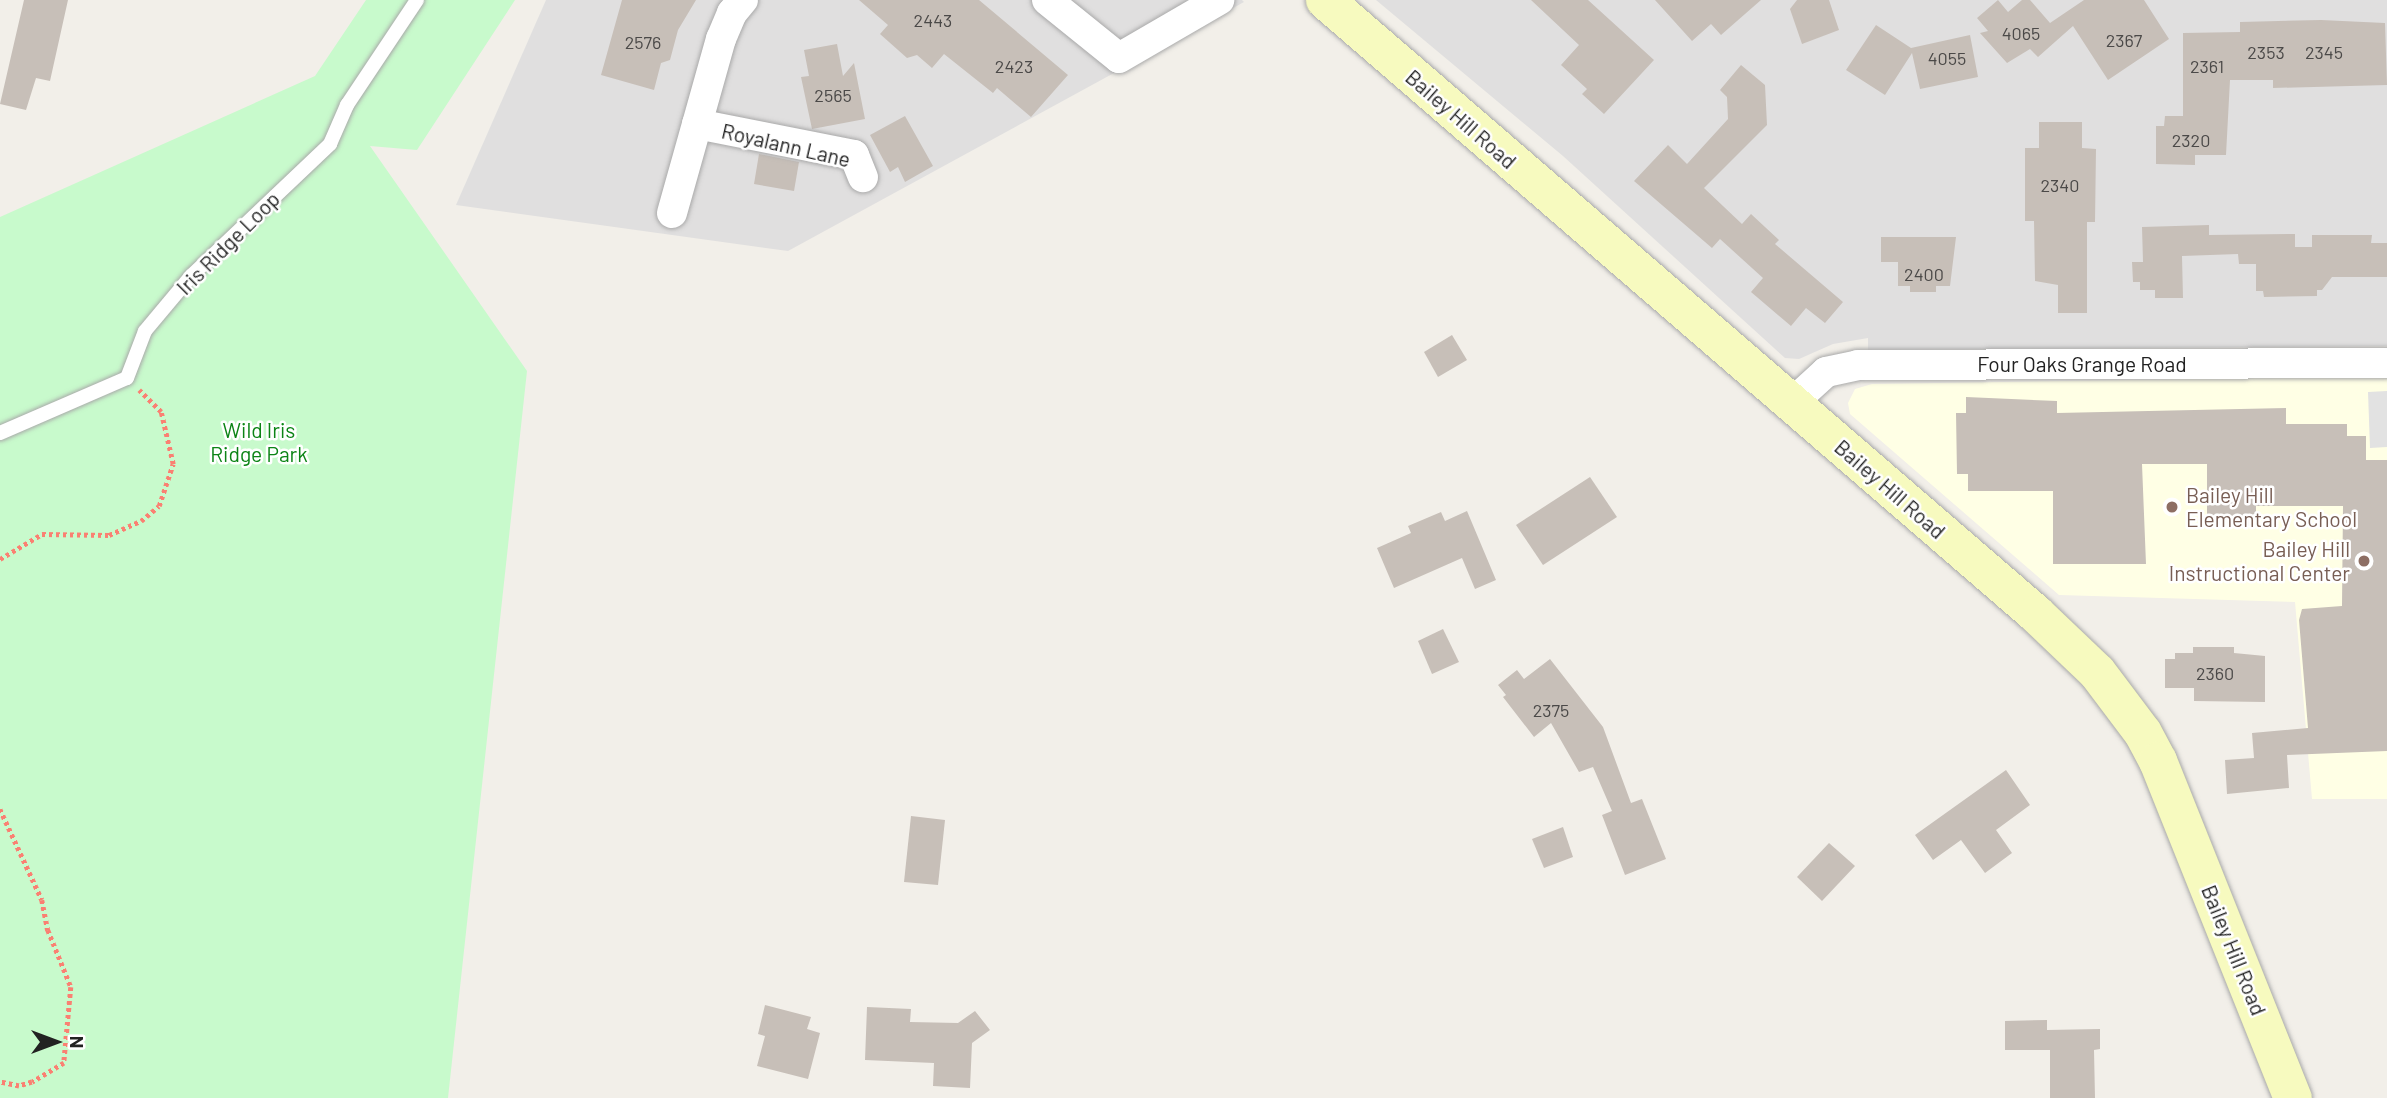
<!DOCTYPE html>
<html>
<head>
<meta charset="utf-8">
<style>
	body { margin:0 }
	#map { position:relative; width:2387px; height:1098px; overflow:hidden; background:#f2efe9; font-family:Barlow,sans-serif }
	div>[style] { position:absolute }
	.residential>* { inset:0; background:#e0dfdf }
	.education>* { inset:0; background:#ffffe5 }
	.park>* { inset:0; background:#c8facc }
	.parking>* { inset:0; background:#e2e2e2 }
	.building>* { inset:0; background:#c7bfb8 }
	.path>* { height:4.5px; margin-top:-2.25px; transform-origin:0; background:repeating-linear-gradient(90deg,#fa8072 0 3.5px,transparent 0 7px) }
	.roads { filter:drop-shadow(0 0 2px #a9a9a9) drop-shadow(0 0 2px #a9a9a9) }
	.service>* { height:14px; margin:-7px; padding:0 7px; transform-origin:7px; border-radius:7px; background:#fff }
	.minor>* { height:30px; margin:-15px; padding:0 15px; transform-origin:15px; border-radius:15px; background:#fff }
	.secondary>* { height:38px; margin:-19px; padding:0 19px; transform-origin:19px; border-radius:19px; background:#f7fabf }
	.dots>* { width:19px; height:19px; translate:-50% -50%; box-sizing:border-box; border:4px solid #fff; border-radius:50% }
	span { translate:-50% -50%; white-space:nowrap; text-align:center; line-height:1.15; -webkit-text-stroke:5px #fff; paint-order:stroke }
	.number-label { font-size:18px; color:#4b4948 }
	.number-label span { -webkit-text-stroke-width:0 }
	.street-label { font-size:21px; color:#222 }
	.park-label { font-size:21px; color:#0c8416 }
	.education-label { font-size:21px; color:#785e54 }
	.left { translate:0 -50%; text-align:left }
	.right { translate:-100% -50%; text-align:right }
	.north { position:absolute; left:21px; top:1007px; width:70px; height:70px; -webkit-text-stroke:5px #fff; paint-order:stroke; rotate:90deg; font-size:19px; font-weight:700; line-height:28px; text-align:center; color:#222 }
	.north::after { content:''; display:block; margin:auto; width:24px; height:32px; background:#222; clip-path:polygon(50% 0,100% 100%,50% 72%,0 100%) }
</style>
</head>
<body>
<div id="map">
	<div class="residential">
		<div style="clip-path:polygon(546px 0,1242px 0,1244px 2px,788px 251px,456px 205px)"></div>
		<div style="clip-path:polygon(1376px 0,2387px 0,2387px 346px,1868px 350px,1868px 338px,1833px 344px,1799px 359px,1785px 358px,1563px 156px)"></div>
	</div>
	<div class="education">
		<div style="clip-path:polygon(2387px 376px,2387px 799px,2312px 799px,2295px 602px,2059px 595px,1850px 414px,1848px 403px,1855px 389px,1872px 384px)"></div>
	</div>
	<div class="park">
		<div style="clip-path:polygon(366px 0,515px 0,417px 150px,370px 146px,527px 371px,448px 1098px,0 1098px,0 217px,315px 76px)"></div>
	</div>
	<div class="parking">
		<div style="clip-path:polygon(2387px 391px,2387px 447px,2370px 448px,2368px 392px)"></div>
	</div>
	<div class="building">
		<div style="clip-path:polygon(24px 0,68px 0,50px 81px,36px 78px,26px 110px,0 104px)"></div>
		<div style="clip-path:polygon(622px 0,696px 0,678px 30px,670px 60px,661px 63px,654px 90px,601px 75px)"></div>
		<div style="clip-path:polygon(859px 0,979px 0,1068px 75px,1031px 117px,997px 88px,993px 93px,944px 54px,932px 68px,917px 55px,907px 58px,880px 34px,888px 25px)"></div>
		<div style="clip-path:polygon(1531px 0,1588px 0,1654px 60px,1604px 114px,1582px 94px,1587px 89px,1561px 65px,1579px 45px)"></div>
		<div style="clip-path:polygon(1655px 0,1761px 0,1721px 35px,1711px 24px,1692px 41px)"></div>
		<div style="clip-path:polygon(1797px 0,1829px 0,1839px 30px,1802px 44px,1790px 9px)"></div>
		<div style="clip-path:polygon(1998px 0,2008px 12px,2022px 0,2030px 0,2050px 23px,2084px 0,2144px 0,2169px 39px,2108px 80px,2073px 26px,2038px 57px,2030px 49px,2007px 63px,1980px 33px,1988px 31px,1977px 18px)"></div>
		<div style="clip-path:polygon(2321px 20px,2385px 23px,2387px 85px,2273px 88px,2273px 80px,2230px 80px,2226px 155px,2195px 155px,2195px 165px,2156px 164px,2156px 126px,2164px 126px,2165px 116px,2183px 116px,2183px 33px,2240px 32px,2240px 22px)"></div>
		<div style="clip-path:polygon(1876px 25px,1911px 48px,1970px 35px,1978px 77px,1920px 89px,1912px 53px,1885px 95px,1846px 70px)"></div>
		<div style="clip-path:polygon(837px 44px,843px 76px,854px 63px,865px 119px,812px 129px,801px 77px,809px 76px,804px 50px)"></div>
		<div style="clip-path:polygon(1741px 65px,1765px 85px,1767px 125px,1704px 188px,1742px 224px,1751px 214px,1779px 240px,1775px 244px,1843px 302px,1825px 323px,1806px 308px,1791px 326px,1751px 292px,1763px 278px,1720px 239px,1712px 248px,1634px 181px,1668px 145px,1687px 164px,1728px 119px,1727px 97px,1720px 90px)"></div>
		<div style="clip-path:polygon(905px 116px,933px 166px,905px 182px,898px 167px,890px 172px,870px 135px)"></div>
		<div style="clip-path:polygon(2039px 122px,2082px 122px,2082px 148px,2096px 149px,2095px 222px,2087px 222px,2087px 313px,2058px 313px,2058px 285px,2035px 281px,2034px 221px,2025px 221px,2025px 148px,2039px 148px)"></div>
		<div style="clip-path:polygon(759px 154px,799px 162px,794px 191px,754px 184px)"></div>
		<div style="clip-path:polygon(2209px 225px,2209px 235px,2295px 234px,2295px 247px,2312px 247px,2312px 235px,2372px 235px,2371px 243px,2387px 243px,2387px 277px,2332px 277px,2322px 290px,2317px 290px,2317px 296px,2264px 297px,2263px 291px,2256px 291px,2256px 264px,2239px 264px,2238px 254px,2182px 256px,2183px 298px,2155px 298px,2155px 290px,2140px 290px,2140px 282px,2133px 282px,2132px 262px,2143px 262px,2142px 227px)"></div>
		<div style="clip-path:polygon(1881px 237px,1956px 237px,1950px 286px,1936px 286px,1936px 292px,1910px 292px,1910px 286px,1898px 286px,1898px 262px,1881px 262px)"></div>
		<div style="clip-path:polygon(1452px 335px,1467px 360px,1438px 377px,1424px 352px)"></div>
		<div style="clip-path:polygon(1966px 397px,2057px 401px,2057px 413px,2286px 408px,2286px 424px,2347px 424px,2347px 436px,2366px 436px,2366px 460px,2387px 460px,2387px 751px,2287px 755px,2289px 788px,2227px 794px,2225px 760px,2254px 758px,2252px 733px,2308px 728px,2299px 620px,2302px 609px,2342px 606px,2343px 506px,2256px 506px,2256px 526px,2207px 526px,2207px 464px,2142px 464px,2146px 564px,2053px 564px,2053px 491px,1968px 491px,1968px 474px,1957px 474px,1956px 413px,1966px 413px)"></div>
		<div style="clip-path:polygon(1590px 477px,1617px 517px,1543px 565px,1516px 525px)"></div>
		<div style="clip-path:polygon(1467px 511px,1496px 580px,1475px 589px,1462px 558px,1394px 588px,1377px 548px,1411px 533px,1408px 526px,1441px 512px,1445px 521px)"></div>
		<div style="clip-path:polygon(1443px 629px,1459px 662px,1432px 674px,1418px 641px)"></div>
		<div style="clip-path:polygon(2193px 647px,2234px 647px,2234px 653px,2265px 656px,2265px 702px,2194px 701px,2194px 688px,2165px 688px,2165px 659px,2175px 659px,2175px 653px,2193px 653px)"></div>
		<div style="clip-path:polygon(1550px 659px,1603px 727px,1631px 803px,1642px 799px,1666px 859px,1625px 875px,1602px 815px,1612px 811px,1593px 767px,1579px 772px,1551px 723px,1534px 737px,1503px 697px,1506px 695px,1498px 685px,1517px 670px,1524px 679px)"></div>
		<div style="clip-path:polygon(2006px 770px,2030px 805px,1996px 830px,2012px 853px,1985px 873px,1961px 840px,1933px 860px,1915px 835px)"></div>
		<div style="clip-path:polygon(911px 816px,945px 820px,938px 885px,904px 882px)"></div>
		<div style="clip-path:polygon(1563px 827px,1573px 857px,1544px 868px,1532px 839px)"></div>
		<div style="clip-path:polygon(1829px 843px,1855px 866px,1822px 901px,1797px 877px)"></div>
		<div style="clip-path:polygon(765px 1005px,811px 1017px,807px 1029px,820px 1033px,808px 1079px,757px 1066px,765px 1036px,758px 1034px)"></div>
		<div style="clip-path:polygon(867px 1007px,911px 1009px,910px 1022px,958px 1023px,975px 1011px,990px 1030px,972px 1043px,970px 1088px,933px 1086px,934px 1063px,865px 1060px)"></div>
		<div style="clip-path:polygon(2047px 1020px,2047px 1030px,2100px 1029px,2100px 1049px,2094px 1050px,2095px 1098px,2050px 1098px,2050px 1050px,2005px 1050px,2005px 1021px)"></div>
	</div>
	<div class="path">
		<div style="left:0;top:559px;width:49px;rotate:-30.8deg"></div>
		<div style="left:42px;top:534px;width:67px;rotate:0.9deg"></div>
		<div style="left:109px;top:535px;width:35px;rotate:-24deg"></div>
		<div style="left:141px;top:521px;width:23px;rotate:-40deg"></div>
		<div style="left:159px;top:506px;width:44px;rotate:-71.6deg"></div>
		<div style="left:173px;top:464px;width:53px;rotate:-103deg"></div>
		<div style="left:161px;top:412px;width:31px;rotate:-135deg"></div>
		<div style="left:0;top:809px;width:100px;rotate:65.2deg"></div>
		<div style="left:42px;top:900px;width:31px;rotate:79deg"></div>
		<div style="left:48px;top:930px;width:61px;rotate:68deg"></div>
		<div style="left:71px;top:987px;width:76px;rotate:95.3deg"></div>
		<div style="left:64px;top:1063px;width:37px;rotate:149deg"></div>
		<div style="left:32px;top:1082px;width:14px;rotate:163deg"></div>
		<div style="left:19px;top:1086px;width:19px;rotate:-168deg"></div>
	</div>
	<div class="roads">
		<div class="service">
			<div style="left:0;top:433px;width:138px;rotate:-23.4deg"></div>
			<div style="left:127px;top:378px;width:50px;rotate:-69deg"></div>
			<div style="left:145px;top:331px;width:72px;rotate:-50.1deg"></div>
			<div style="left:191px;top:276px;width:192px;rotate:-43.5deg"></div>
			<div style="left:330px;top:144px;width:43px;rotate:-66.4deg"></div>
			<div style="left:347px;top:105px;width:126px;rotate:-56.3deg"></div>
		</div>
		<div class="minor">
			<div style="left:1047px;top:0;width:92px;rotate:38.9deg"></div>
			<div style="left:1119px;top:58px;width:116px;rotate:-30.1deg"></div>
			<div style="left:697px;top:124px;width:160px;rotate:11.2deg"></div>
			<div style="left:854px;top:155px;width:24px;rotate:68deg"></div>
			<div style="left:672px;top:213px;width:181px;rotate:-74.3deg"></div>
			<div style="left:721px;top:39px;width:28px;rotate:-67deg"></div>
			<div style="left:732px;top:13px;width:17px;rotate:-50deg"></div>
			<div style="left:1791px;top:404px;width:47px;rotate:-42.4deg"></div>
			<div style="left:1826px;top:372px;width:33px;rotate:-12deg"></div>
			<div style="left:1858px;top:365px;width:529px;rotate:-0.22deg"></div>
		</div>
		<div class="secondary">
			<div style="left:1325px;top:0;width:939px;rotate:40.81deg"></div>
			<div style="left:2036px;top:614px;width:84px;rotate:43.6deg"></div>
			<div style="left:2097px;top:672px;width:76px;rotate:53deg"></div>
			<div style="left:2143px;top:733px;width:32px;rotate:62deg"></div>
			<div style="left:2158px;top:761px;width:363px;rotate:68.2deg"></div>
		</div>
	</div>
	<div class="dots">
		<div style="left:2172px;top:507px;background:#8d6e63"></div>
		<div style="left:2364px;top:561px;background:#8d6e63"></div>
	</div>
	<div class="number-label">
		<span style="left:933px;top:20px">2443</span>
		<span style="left:2021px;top:33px">4065</span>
		<span style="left:2124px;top:40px">2367</span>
		<span style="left:643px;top:42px">2576</span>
		<span style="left:2266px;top:52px">2353</span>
		<span style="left:2324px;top:52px">2345</span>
		<span style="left:1947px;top:58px">4055</span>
		<span style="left:1014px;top:66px">2423</span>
		<span style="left:2207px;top:66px">2361</span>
		<span style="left:833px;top:95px">2565</span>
		<span style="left:2191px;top:140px">2320</span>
		<span style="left:2060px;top:185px">2340</span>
		<span style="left:1924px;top:274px">2400</span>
		<span style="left:2215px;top:673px">2360</span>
		<span style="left:1551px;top:710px">2375</span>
	</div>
	<div class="street-label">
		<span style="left:1461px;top:119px;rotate:41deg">Bailey Hill Road</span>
		<span style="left:786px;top:145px;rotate:13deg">Royalann Lane</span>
		<span style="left:228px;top:243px;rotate:-45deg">Iris Ridge Loop</span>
		<span style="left:2082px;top:364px">Four Oaks Grange Road</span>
		<span style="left:1890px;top:489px;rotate:41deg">Bailey Hill Road</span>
		<span style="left:2234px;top:950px;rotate:68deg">Bailey Hill Road</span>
	</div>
	<div class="park-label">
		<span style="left:259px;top:442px">Wild Iris<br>Ridge Park</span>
	</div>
	<div class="education-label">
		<span class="left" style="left:2186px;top:507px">Bailey Hill<br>Elementary School</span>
		<span class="right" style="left:2350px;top:561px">Bailey Hill<br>Instructional Center</span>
	</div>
	<div class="north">N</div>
</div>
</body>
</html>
